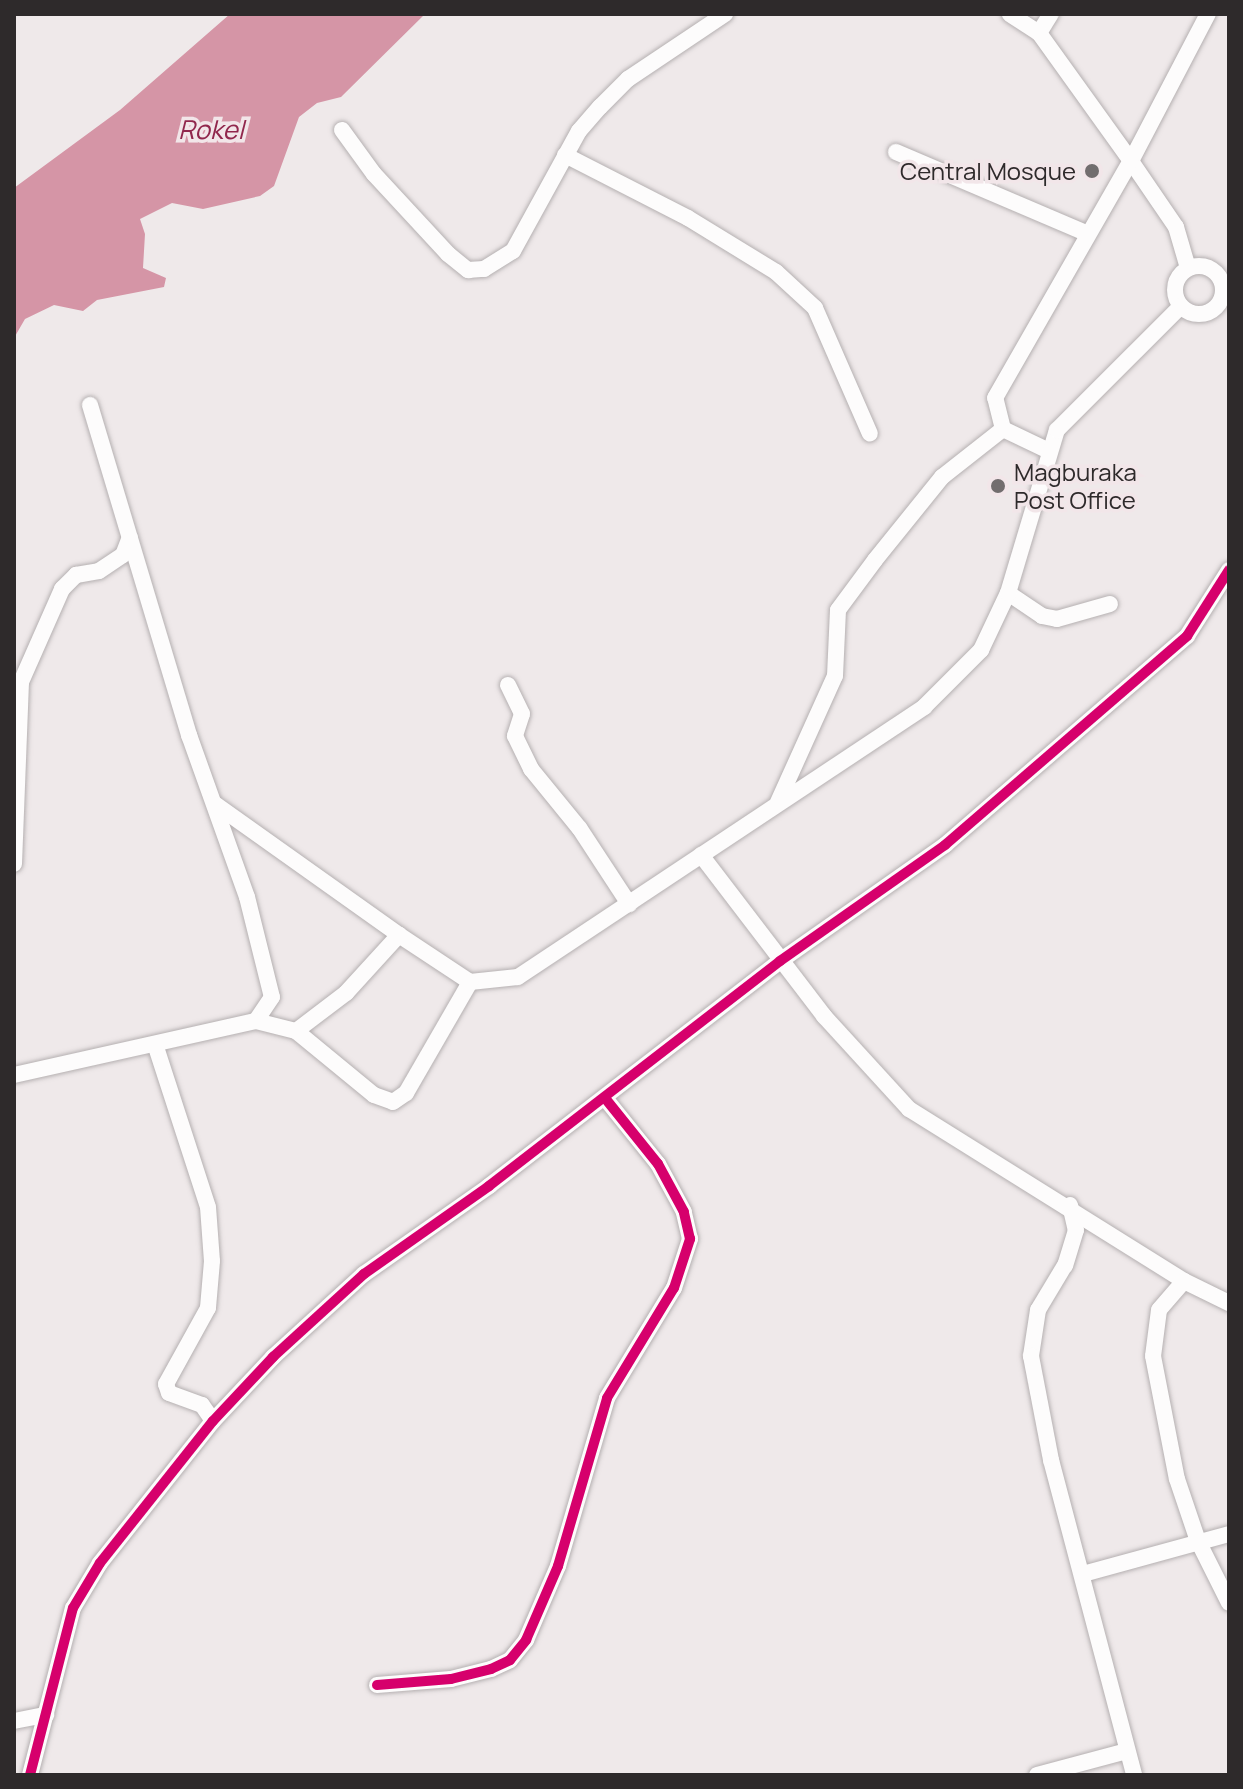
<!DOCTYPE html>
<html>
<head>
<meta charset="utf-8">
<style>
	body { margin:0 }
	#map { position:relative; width:1243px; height:1789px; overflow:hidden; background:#efe9ea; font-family:Manrope,sans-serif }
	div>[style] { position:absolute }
	.water>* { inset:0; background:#d595a6 }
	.roads { filter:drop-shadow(0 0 2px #b5b0b1) drop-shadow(0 0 2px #b5b0b1) }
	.minor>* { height:16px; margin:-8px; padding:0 8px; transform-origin:8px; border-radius:8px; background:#fdfcfc }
	.minor>.ring { margin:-8px; padding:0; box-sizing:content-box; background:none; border:16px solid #fdfcfc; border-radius:50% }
	.cycleway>* { height:10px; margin:-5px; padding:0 5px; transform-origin:5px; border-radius:5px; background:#d6006c }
	.dots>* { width:22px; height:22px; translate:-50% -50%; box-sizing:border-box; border:4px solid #f2e6e9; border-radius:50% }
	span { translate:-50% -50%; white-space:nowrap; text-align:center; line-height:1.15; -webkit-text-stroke:7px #f2e6e9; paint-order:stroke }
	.poi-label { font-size:24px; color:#2e2a2b }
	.right { translate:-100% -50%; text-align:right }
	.left { translate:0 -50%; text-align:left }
	.water-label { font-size:26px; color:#91274d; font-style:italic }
	.frame { position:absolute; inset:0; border:16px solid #2e2a2b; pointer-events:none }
</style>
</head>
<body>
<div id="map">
	<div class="water">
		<div style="clip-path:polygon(230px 14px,425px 14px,341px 97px,317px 103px,299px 117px,274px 186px,260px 196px,203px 209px,172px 203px,140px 219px,145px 234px,143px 268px,166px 278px,164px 287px,97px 300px,83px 311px,54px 305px,25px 319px,14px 338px,14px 188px,120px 110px)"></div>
	</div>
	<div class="roads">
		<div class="minor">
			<div style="left:1039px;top:33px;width:22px;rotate:-58deg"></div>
			<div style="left:342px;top:130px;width:54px;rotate:54deg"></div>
			<div style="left:374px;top:174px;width:109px;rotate:47.2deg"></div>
			<div style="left:448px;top:254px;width:26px;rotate:39deg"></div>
			<div style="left:468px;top:270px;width:16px;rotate:-4deg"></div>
			<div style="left:484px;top:269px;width:34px;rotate:-32deg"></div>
			<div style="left:513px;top:251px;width:137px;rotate:-61.2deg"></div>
			<div style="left:579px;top:131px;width:32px;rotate:-49deg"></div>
			<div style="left:600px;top:107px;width:40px;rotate:-45deg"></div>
			<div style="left:628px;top:79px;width:117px;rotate:-33.8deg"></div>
			<div style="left:896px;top:152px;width:207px;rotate:23.1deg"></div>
			<div style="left:565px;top:155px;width:138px;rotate:27.1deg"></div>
			<div style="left:688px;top:218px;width:103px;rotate:31.5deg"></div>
			<div style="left:776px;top:272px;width:53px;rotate:42.7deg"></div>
			<div style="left:815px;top:308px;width:137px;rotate:66.4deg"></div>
			<div class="ring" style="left:1175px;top:266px;width:32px;height:32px"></div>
			<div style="left:1188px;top:268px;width:43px;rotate:-106.3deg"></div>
			<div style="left:1176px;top:227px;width:80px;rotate:-124.3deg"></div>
			<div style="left:1131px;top:161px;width:166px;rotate:-62.4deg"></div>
			<div style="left:90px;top:405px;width:345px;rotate:73.3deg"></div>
			<div style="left:189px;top:735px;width:172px;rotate:70.3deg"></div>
			<div style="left:247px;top:897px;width:103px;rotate:76deg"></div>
			<div style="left:272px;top:997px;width:29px;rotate:124deg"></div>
			<div style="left:1003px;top:429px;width:32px;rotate:-104deg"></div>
			<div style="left:995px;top:398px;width:273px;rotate:-60.2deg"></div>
			<div style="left:1131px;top:161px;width:158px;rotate:-125.7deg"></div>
			<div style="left:1039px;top:33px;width:35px;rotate:-147deg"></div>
			<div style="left:1008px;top:593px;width:41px;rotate:34.1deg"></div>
			<div style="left:1042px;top:616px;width:15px;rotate:11deg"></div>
			<div style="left:1057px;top:619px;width:55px;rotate:-15.8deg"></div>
			<div style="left:508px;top:685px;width:32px;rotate:64deg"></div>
			<div style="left:522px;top:714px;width:23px;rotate:108deg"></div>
			<div style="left:515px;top:736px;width:37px;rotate:64deg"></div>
			<div style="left:531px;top:769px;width:77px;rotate:50.8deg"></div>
			<div style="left:580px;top:829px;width:90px;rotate:56.8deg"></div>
			<div style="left:778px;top:802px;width:138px;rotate:-65.7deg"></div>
			<div style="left:835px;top:676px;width:66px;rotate:-87.4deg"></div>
			<div style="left:838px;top:610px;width:62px;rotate:-53.5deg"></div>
			<div style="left:875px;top:560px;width:107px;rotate:-51.1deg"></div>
			<div style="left:942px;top:477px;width:78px;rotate:-38.2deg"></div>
			<div style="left:1003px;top:429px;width:51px;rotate:25.6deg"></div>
			<div style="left:215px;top:804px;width:226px;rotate:35.4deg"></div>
			<div style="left:701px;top:855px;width:203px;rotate:52.6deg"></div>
			<div style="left:824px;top:1016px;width:126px;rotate:47.6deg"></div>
			<div style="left:909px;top:1109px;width:324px;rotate:32deg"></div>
			<div style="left:1184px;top:1281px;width:50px;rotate:26.1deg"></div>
			<div style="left:14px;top:864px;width:182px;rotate:-87.8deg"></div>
			<div style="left:21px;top:682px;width:102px;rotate:-66.2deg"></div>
			<div style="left:62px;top:589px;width:20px;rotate:-45deg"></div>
			<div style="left:76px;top:575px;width:23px;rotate:-10deg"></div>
			<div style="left:99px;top:571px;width:29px;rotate:-34deg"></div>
			<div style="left:123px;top:555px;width:19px;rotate:-69deg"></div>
			<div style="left:296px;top:1031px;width:63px;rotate:-37.2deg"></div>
			<div style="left:346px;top:993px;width:79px;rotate:-47.6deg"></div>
			<div style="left:399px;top:935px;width:85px;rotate:33.5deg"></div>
			<div style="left:470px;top:982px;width:48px;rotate:-5.9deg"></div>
			<div style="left:518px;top:977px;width:488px;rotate:-33.6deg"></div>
			<div style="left:924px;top:707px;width:81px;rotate:-45deg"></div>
			<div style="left:981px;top:650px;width:63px;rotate:-64.7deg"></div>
			<div style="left:1008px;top:593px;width:170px;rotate:-73.3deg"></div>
			<div style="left:1057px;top:430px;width:175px;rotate:-45deg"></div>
			<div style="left:155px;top:1044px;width:171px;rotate:72deg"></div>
			<div style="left:208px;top:1207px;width:54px;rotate:85.8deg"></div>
			<div style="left:212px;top:1261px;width:47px;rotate:94.9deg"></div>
			<div style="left:208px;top:1308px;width:87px;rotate:118.9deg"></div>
			<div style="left:166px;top:1384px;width:9px;rotate:72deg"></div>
			<div style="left:169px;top:1393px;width:35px;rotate:20deg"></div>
			<div style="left:202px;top:1405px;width:19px;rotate:55deg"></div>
			<div style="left:14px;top:1075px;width:248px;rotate:-12.6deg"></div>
			<div style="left:256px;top:1021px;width:41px;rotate:14deg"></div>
			<div style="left:296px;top:1031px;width:101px;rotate:39.4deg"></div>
			<div style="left:374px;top:1095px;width:20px;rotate:20deg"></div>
			<div style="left:393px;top:1102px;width:16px;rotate:-35deg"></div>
			<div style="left:406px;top:1093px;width:128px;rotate:-60deg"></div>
			<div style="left:1070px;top:1205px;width:26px;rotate:77deg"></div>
			<div style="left:1076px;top:1230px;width:37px;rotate:107deg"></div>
			<div style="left:1065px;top:1265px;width:52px;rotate:121deg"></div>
			<div style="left:1038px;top:1310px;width:47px;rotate:98.7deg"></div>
			<div style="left:1031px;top:1356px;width:106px;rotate:79.1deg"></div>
			<div style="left:1051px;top:1460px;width:326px;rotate:75.2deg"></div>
			<div style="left:1184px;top:1281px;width:38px;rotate:131deg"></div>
			<div style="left:1159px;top:1310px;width:46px;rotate:97.4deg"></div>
			<div style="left:1153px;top:1356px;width:125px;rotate:79deg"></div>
			<div style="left:1177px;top:1479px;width:65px;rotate:71.3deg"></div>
			<div style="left:1198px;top:1541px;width:69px;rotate:63.4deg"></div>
			<div style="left:1083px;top:1574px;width:151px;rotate:-15.3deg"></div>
			<div style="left:377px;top:1685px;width:74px;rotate:-4.6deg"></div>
			<div style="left:451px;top:1679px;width:41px;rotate:-14deg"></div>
			<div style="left:491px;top:1669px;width:21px;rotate:-25deg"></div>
			<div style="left:510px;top:1660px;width:26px;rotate:-51deg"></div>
			<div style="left:526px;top:1640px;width:81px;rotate:-66.6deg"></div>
			<div style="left:558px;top:1566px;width:175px;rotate:-73.7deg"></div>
			<div style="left:607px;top:1398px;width:129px;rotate:-58.7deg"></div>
			<div style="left:674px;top:1288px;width:52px;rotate:-71.9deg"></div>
			<div style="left:690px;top:1239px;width:28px;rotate:-103deg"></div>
			<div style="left:684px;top:1212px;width:55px;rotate:-118.4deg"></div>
			<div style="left:658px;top:1164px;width:85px;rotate:-128.8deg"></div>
			<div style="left:14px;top:1721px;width:33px;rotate:-11deg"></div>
			<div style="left:30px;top:1775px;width:172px;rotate:-75.6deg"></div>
			<div style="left:73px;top:1608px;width:52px;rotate:-59deg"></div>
			<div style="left:100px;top:1563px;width:181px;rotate:-51.5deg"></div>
			<div style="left:213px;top:1421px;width:88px;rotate:-46.8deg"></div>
			<div style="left:273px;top:1357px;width:123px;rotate:-42.4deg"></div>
			<div style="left:364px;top:1274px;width:153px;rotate:-35.1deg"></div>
			<div style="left:489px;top:1186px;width:368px;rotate:-37.7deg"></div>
			<div style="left:780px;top:961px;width:202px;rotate:-35.1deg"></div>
			<div style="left:945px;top:845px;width:320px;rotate:-40.8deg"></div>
			<div style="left:1187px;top:636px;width:78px;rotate:-57.5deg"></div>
			<div style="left:1037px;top:1775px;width:93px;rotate:-14.9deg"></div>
		</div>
	</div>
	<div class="cycleway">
		<div style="left:377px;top:1685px;width:74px;rotate:-4.6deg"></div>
		<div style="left:451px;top:1679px;width:41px;rotate:-14deg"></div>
		<div style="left:491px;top:1669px;width:21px;rotate:-25deg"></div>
		<div style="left:510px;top:1660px;width:26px;rotate:-51deg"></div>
		<div style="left:526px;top:1640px;width:81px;rotate:-66.6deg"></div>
		<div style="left:558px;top:1566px;width:175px;rotate:-73.7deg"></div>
		<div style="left:607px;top:1398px;width:129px;rotate:-58.7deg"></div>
		<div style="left:674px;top:1288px;width:52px;rotate:-71.9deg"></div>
		<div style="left:690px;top:1239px;width:28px;rotate:-103deg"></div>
		<div style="left:684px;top:1212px;width:55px;rotate:-118.4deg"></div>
		<div style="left:658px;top:1164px;width:85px;rotate:-128.8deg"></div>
		<div style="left:30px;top:1775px;width:172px;rotate:-75.6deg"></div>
		<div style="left:73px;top:1608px;width:52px;rotate:-59deg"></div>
		<div style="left:100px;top:1563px;width:181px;rotate:-51.5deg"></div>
		<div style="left:213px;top:1421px;width:88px;rotate:-46.8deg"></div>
		<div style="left:273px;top:1357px;width:123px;rotate:-42.4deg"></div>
		<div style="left:364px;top:1274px;width:153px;rotate:-35.1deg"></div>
		<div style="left:489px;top:1186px;width:368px;rotate:-37.7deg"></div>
		<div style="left:780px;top:961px;width:202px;rotate:-35.1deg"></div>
		<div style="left:945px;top:845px;width:320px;rotate:-40.8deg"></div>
		<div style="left:1187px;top:636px;width:78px;rotate:-57.5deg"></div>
	</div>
	<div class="dots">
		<div style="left:1092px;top:171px;background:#726d6e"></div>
		<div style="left:998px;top:486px;background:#726d6e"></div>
	</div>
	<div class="poi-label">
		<span class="right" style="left:1076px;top:171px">Central Mosque</span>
		<span class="left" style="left:1014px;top:486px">Magburaka<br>Post Office</span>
	</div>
	<div class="water-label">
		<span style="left:211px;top:130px">Rokel</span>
	</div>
	<div class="frame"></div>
</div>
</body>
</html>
